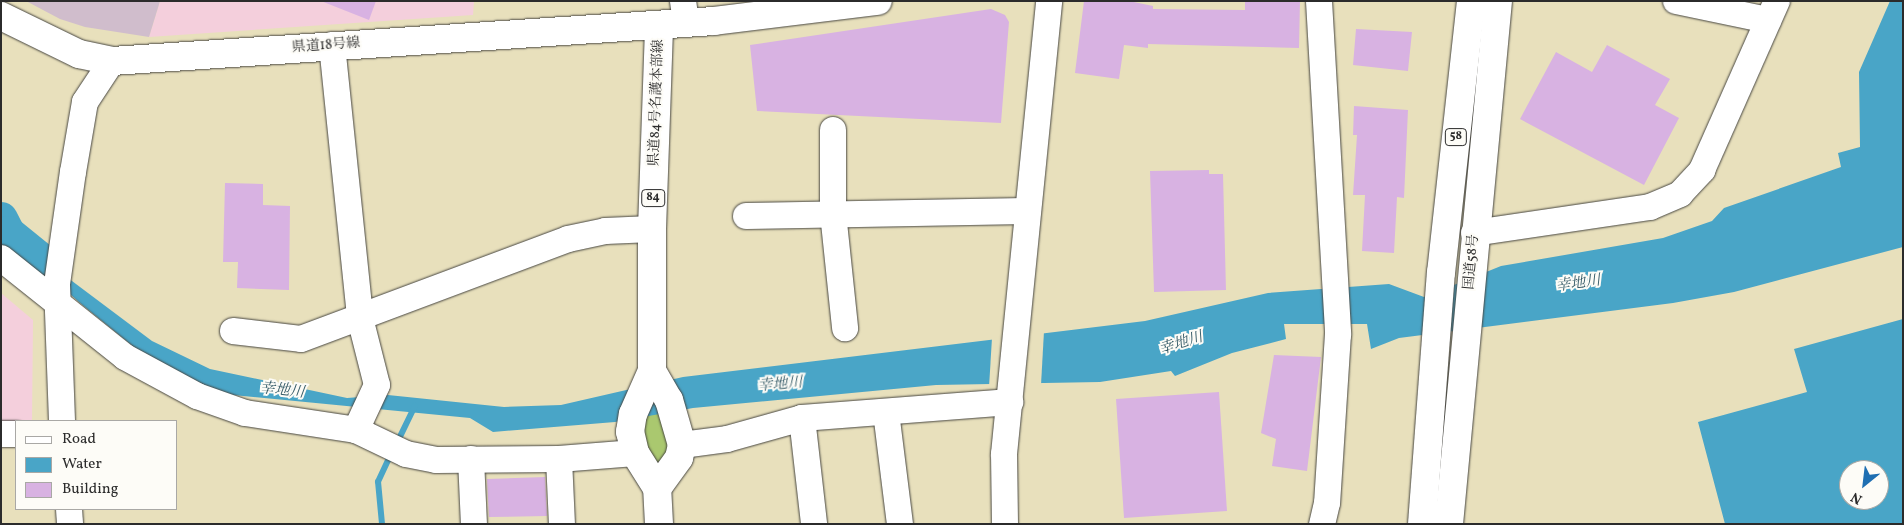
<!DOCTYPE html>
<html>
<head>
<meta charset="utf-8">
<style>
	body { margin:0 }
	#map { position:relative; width:1904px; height:525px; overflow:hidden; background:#e8e0bc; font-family:Vollkorn,"Noto Serif JP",serif }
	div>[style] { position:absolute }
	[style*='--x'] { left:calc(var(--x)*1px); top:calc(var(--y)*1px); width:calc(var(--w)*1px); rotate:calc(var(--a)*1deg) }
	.built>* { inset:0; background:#f4cfdc }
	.industrial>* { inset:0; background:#d0bdcc }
	.green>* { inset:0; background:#aac86f }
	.water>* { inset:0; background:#49a5c7 }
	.pier>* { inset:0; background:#e8e0bc }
	.stream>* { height:5.5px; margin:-2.75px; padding:0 2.75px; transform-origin:2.75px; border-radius:2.75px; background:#49a5c7 }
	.river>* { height:34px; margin:-17px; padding:0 17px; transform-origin:17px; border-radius:17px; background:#49a5c7 }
	.building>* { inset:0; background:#d8b2e2 }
	.roads { filter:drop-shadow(0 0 1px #474641) drop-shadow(0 0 1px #474641) }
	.minor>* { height:26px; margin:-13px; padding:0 13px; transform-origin:13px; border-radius:13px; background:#fff }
	.major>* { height:28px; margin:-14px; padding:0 14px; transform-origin:14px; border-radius:14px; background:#fff }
	.highway>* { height:28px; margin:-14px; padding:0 14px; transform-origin:14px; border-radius:14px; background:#fff }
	span { translate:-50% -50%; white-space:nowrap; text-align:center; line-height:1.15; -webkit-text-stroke:4px #fdfcf7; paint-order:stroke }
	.shield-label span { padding:1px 4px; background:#fdfcf7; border:1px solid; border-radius:4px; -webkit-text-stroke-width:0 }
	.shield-label { font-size:12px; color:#2b2b2b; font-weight:700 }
	.street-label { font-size:14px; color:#2b2b2b }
	.water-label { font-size:15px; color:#375c69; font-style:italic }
	.frame { position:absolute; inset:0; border:2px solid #2b2b2b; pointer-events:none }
	.legend { position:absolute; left:15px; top:420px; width:162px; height:90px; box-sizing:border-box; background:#fdfcf7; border:1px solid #a9a8a5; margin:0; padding:6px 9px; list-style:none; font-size:15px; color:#2b2b2b }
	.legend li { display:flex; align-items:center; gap:10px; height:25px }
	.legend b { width:25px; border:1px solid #a9a8a5 }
	.north { position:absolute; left:1839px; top:460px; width:50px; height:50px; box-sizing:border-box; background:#fdfcf7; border:1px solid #a9a8a5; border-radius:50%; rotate:209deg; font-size:14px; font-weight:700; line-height:20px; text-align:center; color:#2b2b2b }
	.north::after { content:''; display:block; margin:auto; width:18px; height:22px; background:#1f6fb2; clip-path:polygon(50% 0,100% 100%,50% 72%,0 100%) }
</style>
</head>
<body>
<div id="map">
	<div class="built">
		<div style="clip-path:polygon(160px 1px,474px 1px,473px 15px,149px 37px)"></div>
		<div style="clip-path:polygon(1px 293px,33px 320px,32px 421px,1px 425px)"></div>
	</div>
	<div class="industrial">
		<div style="clip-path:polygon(26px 1px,160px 1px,149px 37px,85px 27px,60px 19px)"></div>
	</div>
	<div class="green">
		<div style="clip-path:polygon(647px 403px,670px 417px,667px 465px,651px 465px,637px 425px)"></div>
	</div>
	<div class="water">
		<div style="clip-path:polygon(1890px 1px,1903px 1px,1903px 247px,1734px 292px,1673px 303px,1399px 338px,1371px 349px,1367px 324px,1284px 324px,1286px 339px,1232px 353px,1175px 376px,1171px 371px,1100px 382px,936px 385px,693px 408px,615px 422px,493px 432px,470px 418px,223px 394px,146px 357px,80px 303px,25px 254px,8px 233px,152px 341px,210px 369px,347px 398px,388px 395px,504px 407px,561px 405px,683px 377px,1145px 321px,1268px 293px,1389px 284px,1424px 297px,1501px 266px,1663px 238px,1712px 221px,1724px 208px,1841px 167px,1838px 153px,1860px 147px,1859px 72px)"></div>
		<div style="clip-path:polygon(evenodd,1903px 319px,1903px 524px,1725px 524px,1698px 422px,1807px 392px,1794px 349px,1903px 319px,1849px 470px,1879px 470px,1879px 500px,1849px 500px,1849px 470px)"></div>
	</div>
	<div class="pier">
		<div style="clip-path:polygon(1044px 331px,1041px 385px,989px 387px,992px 338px)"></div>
	</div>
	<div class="stream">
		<div style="--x:397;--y:443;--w:41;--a:-64.1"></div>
		<div style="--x:382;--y:524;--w:42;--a:-95.4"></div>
		<div style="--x:378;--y:482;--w:31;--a:-65"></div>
	</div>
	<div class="river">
		<div style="--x:1;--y:219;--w:16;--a:63"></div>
		<div style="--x:8;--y:233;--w:46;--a:38.9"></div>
	</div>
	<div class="building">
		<div style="clip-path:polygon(321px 1px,376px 1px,369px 20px)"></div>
		<div style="clip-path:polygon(1084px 1px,1129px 1px,1153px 6px,1153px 9px,1245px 10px,1245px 1px,1300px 1px,1299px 48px,1148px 44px,1148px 48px,1124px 45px,1119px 79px,1075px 73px)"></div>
		<div style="clip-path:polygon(991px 9px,1005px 15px,1009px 22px,1001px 123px,757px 111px,750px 45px)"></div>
		<div style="clip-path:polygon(1356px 29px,1412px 32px,1408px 71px,1353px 65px)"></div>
		<div style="clip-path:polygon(1607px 45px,1670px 79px,1655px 105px,1679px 118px,1644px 185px,1520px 119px,1556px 52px,1592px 72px)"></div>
		<div style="clip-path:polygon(1354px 106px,1408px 110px,1404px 198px,1397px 197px,1394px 253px,1362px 251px,1365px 195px,1353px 195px,1357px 135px,1353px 135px)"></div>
		<div style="clip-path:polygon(1209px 170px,1209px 174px,1223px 174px,1226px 290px,1154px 292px,1150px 171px)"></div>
		<div style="clip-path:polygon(225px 183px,263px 184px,263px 205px,290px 206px,289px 290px,237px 288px,238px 262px,223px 262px)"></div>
		<div style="clip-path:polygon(1274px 355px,1321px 357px,1307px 471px,1272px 466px,1276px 439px,1261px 433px)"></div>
		<div style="clip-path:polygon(1219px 392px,1227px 511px,1124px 518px,1116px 399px)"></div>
		<div style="clip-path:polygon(545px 477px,547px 516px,489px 517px,487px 479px)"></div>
	</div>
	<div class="roads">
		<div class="minor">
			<div style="--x:683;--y:1;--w:22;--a:82"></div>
			<div style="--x:1319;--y:1;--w:334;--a:86.7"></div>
			<div style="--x:1338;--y:334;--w:169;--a:93.7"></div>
			<div style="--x:1327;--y:503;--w:22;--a:103"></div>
			<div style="--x:1676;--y:1;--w:94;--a:11.7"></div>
			<div style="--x:332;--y:45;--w:274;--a:84.1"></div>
			<div style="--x:360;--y:318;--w:69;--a:75.8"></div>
			<div style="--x:377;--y:385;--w:50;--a:115"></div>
			<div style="--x:833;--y:130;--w:83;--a:90"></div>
			<div style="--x:833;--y:213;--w:116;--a:84"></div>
			<div style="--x:746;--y:216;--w:281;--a:-1"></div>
			<div style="--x:1474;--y:233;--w:178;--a:-8.4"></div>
			<div style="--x:1650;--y:207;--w:33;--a:-23"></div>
			<div style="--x:1680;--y:194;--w:33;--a:-47"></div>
			<div style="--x:1702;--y:170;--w:185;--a:-66.1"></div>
			<div style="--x:1;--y:258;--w:159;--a:38.6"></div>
			<div style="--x:125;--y:357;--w:82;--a:28.4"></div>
			<div style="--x:197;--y:396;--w:51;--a:19.5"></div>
			<div style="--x:245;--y:413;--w:112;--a:8.7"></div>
			<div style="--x:356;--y:430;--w:55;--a:25.6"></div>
			<div style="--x:406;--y:454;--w:31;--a:11"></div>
			<div style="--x:436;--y:460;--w:123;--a:-0.5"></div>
			<div style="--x:559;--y:459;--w:76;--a:-4.5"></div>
			<div style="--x:233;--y:331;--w:68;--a:6.7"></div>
			<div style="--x:301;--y:339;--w:285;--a:-20.5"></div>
			<div style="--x:568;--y:239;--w:38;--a:-12"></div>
			<div style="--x:605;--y:231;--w:47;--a:-2.4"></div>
			<div style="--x:886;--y:412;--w:113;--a:82.9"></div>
			<div style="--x:802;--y:418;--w:107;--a:83.5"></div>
			<div style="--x:62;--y:421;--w:137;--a:-92.1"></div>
			<div style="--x:57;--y:284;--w:113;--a:-81.9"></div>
			<div style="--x:73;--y:172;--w:71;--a:-80.3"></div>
			<div style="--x:85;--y:102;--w:49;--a:-56.6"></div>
			<div style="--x:1;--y:434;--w:15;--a:0"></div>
			<div style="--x:682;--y:445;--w:45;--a:-7.6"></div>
			<div style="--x:727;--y:439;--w:78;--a:-15.6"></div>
			<div style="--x:802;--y:418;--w:209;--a:-4.4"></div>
			<div style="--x:471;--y:459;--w:65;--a:87.4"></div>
			<div style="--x:559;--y:459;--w:65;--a:87.4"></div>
			<div style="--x:69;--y:509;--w:15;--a:86"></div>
			<div style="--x:1005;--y:524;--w:70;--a:-90.8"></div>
			<div style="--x:1004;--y:454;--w:455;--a:-84.3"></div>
		</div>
		<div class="major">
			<div style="--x:1;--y:16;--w:87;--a:26"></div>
			<div style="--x:79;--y:54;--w:34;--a:12"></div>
			<div style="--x:112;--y:61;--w:603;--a:-3.8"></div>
			<div style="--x:714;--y:21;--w:165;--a:-7"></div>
			<div style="--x:652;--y:371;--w:34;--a:60"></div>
			<div style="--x:669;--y:400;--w:47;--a:73.9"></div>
			<div style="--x:682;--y:445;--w:13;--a:103"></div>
			<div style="--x:679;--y:458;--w:37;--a:126"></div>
			<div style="--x:659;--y:524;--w:36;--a:-93"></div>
			<div style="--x:657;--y:488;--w:41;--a:-122.2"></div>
			<div style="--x:635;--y:453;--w:22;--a:-103"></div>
			<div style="--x:630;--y:432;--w:18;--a:-81"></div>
			<div style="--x:633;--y:414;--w:47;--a:-66.2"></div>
			<div style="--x:652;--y:371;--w:142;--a:-90"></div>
			<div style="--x:652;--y:229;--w:204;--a:-88"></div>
		</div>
		<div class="highway">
			<div style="--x:1422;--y:524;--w:252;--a:-85.7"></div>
			<div style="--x:1441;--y:273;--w:274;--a:-83.7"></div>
			<div style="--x:1449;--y:524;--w:525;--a:-84.65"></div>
		</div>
	</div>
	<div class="shield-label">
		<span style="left:1456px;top:137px">58</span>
		<span style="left:653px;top:198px">84</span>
	</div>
	<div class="street-label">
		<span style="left:326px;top:46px;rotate:-4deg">県道18号線</span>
		<span style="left:657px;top:103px;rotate:-88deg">県道84号名護本部線</span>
		<span style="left:1472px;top:262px;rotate:-85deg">国道58号</span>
	</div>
	<div class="water-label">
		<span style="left:1578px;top:284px;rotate:-8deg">幸地川</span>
		<span style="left:1181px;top:344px;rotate:-18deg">幸地川</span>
		<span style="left:780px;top:385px;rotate:-5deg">幸地川</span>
		<span style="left:282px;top:391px;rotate:6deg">幸地川</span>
	</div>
	<div class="frame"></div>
	<ul class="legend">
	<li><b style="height:6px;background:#fff"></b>Road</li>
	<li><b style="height:14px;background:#49a5c7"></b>Water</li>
	<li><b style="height:14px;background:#d8b2e2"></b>Building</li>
	</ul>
	<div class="north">N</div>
</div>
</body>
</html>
